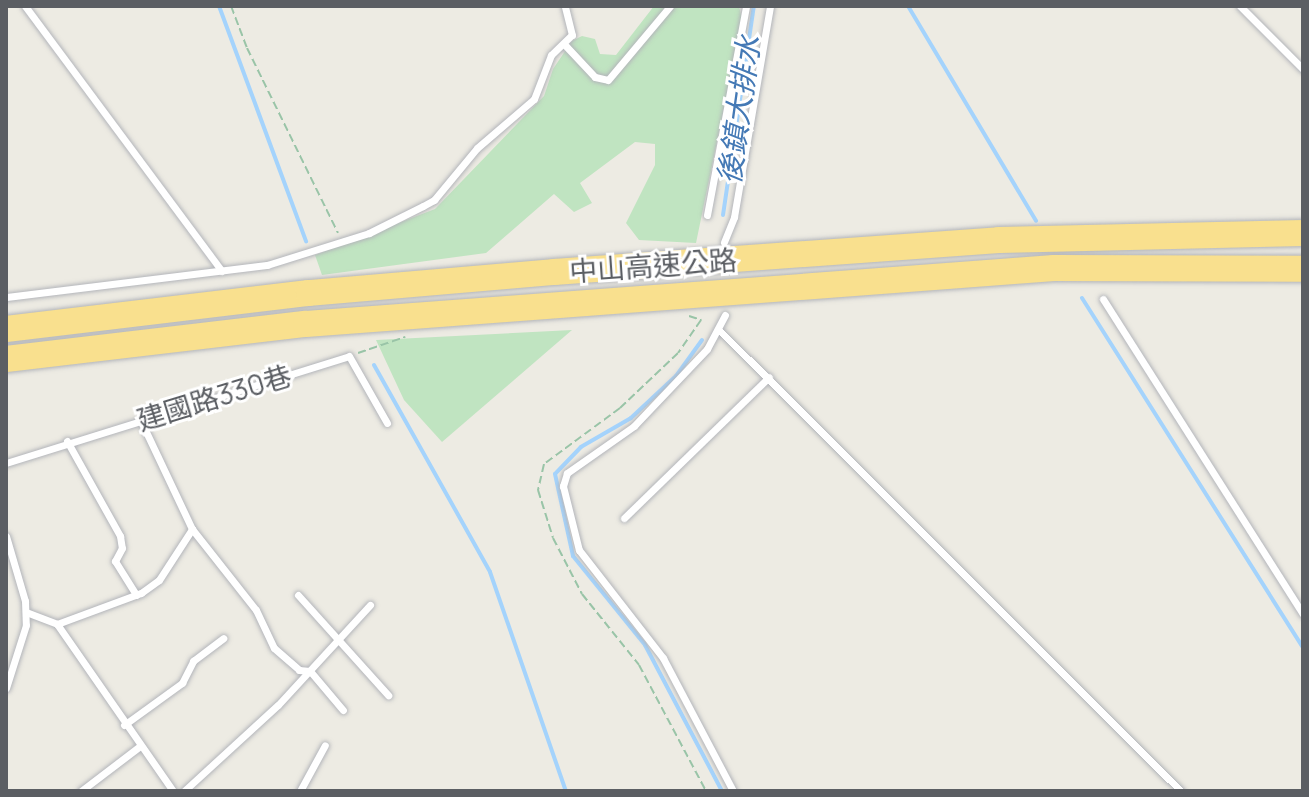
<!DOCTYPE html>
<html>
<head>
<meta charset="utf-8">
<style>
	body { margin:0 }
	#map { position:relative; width:1309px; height:797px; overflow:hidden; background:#edebe3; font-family:Manrope,"Noto Sans TC",sans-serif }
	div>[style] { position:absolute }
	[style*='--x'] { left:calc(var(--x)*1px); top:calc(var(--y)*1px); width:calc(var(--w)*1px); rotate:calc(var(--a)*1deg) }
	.green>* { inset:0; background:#c0e4c1 }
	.stream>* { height:4px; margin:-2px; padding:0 2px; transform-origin:2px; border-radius:2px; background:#a4d3fc }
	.path>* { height:2px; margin-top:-1px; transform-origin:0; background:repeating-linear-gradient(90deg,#99c4a7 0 8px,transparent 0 12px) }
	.roads { filter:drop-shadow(0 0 2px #b3b5ba) drop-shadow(0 0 2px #b3b5ba) }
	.service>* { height:7px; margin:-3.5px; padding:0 3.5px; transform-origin:3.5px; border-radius:3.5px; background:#fff }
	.motorway>* { height:26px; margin:-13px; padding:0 13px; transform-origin:13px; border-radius:13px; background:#f9e08e }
	span { translate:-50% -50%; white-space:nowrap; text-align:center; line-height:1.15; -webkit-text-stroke:6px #fff; paint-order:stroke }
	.street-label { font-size:28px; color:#5b5e63 }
	.water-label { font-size:30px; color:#4479b5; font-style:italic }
	.frame { position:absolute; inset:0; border:8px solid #5b5e63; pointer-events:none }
</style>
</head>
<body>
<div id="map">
	<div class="green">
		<div style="clip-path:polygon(654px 6px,739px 6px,742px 20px,696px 243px,639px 240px,626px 223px,655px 165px,655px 144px,635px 142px,580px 183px,592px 203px,574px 212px,554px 194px,486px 253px,322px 275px,315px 255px,435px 209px,544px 96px,553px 69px,572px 41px,582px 36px,595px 39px,600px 54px,616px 55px)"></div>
		<div style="clip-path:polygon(572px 330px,442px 442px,404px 400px,376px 340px)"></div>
	</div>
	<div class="stream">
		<div style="--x:219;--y:6;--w:251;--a:69.7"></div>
		<div style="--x:908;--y:6;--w:250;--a:59.2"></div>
		<div style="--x:723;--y:215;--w:211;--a:-81.6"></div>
		<div style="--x:1082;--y:298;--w:413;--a:57.7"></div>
		<div style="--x:702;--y:340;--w:44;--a:125.8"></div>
		<div style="--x:676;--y:376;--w:62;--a:137"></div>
		<div style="--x:631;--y:418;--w:58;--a:149.9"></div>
		<div style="--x:581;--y:447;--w:37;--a:134"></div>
		<div style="--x:555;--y:474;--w:84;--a:77.6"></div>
		<div style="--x:573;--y:556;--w:114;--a:51"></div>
		<div style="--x:645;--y:645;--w:165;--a:62.2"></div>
		<div style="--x:374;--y:365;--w:237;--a:60.7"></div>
		<div style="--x:490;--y:572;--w:232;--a:70.9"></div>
	</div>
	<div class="path">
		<div style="--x:231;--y:6;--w:45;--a:69.1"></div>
		<div style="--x:247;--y:48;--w:206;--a:63.8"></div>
		<div style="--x:689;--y:316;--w:13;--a:18"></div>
		<div style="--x:701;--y:320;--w:40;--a:124.9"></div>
		<div style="--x:678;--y:353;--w:80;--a:136.5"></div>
		<div style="--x:620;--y:408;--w:94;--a:143.6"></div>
		<div style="--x:544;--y:464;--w:27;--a:103"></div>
		<div style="--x:538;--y:490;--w:50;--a:72.6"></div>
		<div style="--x:553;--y:538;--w:63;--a:62.6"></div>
		<div style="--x:582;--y:594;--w:91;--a:51.2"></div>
		<div style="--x:639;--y:665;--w:143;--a:62"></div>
		<div style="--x:358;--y:353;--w:50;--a:-18.8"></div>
	</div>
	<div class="roads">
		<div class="service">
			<div style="--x:25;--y:6;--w:330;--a:53.4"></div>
			<div style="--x:1240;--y:6;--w:89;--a:45"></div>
			<div style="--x:564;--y:44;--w:45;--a:46.8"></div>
			<div style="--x:595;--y:77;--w:13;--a:13"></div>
			<div style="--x:608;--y:80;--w:97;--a:-50"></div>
			<div style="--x:707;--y:215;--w:213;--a:-79.4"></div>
			<div style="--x:724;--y:242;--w:27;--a:-68"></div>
			<div style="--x:734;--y:217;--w:214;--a:-80.3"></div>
			<div style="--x:6;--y:297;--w:263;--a:-7"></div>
			<div style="--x:267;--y:265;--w:107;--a:-17.4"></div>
			<div style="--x:369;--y:233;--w:60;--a:-26.6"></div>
			<div style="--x:423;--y:206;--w:13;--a:-29"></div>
			<div style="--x:434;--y:200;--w:67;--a:-50.4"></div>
			<div style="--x:477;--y:148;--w:75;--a:-40.7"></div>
			<div style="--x:534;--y:99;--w:47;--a:-68.9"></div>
			<div style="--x:551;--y:55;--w:29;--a:-44"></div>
			<div style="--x:572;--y:35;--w:30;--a:-104"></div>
			<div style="--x:1103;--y:299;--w:373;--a:57.6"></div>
			<div style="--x:725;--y:315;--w:38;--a:118"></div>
			<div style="--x:707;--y:349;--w:106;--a:133.5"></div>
			<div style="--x:634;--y:426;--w:82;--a:145"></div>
			<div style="--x:567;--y:473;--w:14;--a:107"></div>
			<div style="--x:563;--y:486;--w:66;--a:76"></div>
			<div style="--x:579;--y:550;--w:137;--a:52.1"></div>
			<div style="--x:663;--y:658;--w:150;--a:62.2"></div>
			<div style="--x:720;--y:331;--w:651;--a:44.94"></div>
			<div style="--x:140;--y:419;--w:122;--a:64.7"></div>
			<div style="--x:192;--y:529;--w:103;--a:51.7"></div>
			<div style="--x:256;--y:610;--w:42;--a:64.7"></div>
			<div style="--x:274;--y:648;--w:33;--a:41"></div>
			<div style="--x:299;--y:670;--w:11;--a:5"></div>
			<div style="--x:310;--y:671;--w:51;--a:49.8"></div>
			<div style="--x:67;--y:441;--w:109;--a:60.8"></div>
			<div style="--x:120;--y:536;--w:12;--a:81"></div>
			<div style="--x:122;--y:548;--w:15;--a:118"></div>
			<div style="--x:115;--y:561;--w:40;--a:58"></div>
			<div style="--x:6;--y:463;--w:359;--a:-17.3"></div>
			<div style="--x:349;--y:356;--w:77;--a:60.4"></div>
			<div style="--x:624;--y:518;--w:202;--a:-44.2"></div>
			<div style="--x:6;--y:536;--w:68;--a:73.7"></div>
			<div style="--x:25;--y:601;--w:24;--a:88"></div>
			<div style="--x:26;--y:625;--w:66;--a:107.6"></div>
			<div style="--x:298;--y:595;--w:135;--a:48"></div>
			<div style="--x:26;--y:612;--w:33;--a:21"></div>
			<div style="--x:57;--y:624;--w:203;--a:55.2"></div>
			<div style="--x:57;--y:624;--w:90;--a:-20.3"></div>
			<div style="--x:141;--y:593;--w:22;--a:-36"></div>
			<div style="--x:159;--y:580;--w:61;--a:-57.1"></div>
			<div style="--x:124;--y:725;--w:72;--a:-35.9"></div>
			<div style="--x:182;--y:683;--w:25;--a:-63"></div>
			<div style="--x:193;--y:661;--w:38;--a:-37"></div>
			<div style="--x:81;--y:791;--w:74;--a:-37.3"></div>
			<div style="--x:184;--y:791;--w:127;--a:-42.5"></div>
			<div style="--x:278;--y:705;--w:136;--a:-47.4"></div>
			<div style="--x:300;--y:791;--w:52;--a:-61.5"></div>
		</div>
		<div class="motorway">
			<div style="--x:6;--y:329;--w:305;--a:-6.8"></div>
			<div style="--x:309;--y:293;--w:246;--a:-4.9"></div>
			<div style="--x:554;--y:272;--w:446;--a:-4.1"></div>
			<div style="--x:999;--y:240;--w:304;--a:-1.3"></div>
			<div style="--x:6;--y:359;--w:302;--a:-6.7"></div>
			<div style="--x:306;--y:324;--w:750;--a:-4.28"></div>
			<div style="--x:1054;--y:268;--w:249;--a:0.2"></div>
		</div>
	</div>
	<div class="street-label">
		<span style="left:653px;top:265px;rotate:-4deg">中山高速公路</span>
		<span style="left:214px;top:397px;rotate:-17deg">建國路330巷</span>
	</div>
	<div class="water-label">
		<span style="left:739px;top:110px;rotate:-82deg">後鎮大排水</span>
	</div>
	<div class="frame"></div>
</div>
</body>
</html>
